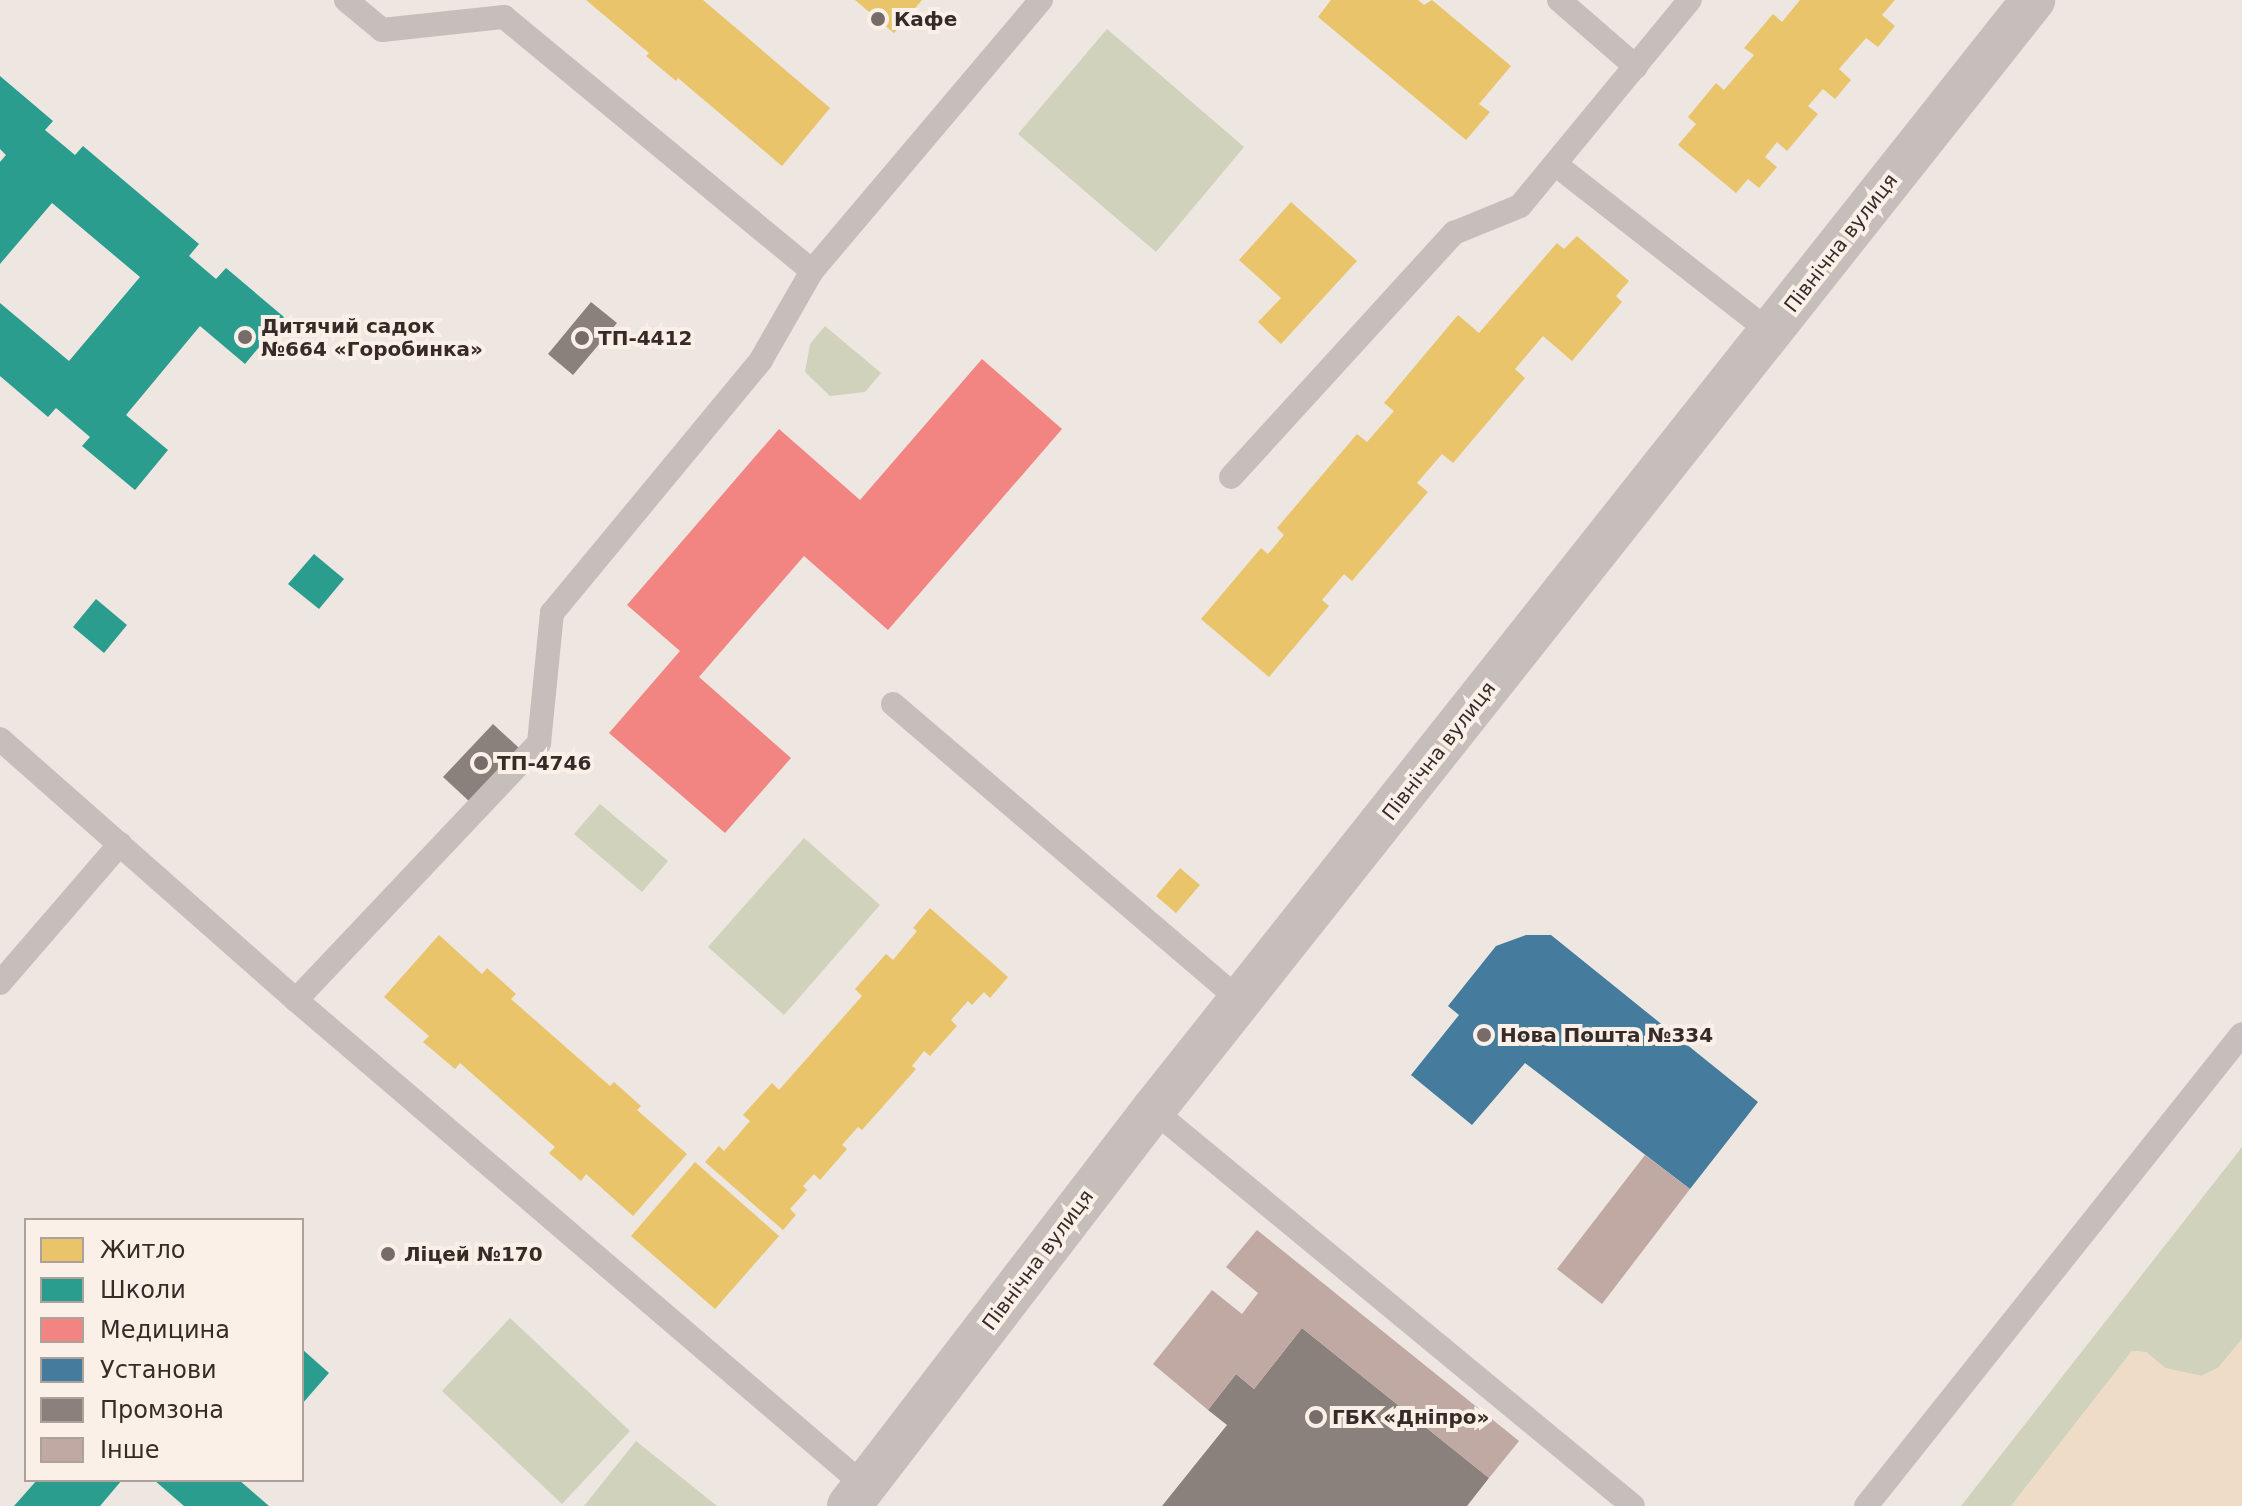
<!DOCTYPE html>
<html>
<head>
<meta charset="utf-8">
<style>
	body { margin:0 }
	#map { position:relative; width:2242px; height:1506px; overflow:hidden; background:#ede6e1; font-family:"DejaVu Sans",sans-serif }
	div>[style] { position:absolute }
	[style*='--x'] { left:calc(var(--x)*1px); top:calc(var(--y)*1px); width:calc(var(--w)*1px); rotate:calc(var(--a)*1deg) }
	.green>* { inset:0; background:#d0d2bb }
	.sand>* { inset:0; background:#eedcc7 }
	.homes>* { inset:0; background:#e9c46a }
	.schools>* { inset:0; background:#2a9d8f }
	.health>* { inset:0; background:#f28482 }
	.public>* { inset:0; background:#457b9d }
	.industry>* { inset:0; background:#8a817c }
	.building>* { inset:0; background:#c0a8a3 }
	.service>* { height:24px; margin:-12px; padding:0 12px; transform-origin:12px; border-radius:12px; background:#c6beba }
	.tertiary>* { height:44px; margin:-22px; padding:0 22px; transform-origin:22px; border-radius:22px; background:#c6beba }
	.dots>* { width:22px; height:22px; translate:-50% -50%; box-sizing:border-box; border:4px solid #faf0e8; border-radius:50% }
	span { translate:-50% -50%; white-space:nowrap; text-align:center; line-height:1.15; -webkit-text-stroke:8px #faf0e8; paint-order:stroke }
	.poi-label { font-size:20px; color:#372b28; font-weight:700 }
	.left { translate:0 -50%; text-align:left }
	.street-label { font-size:20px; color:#372b28 }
	.legend { position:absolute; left:24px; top:1218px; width:280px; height:264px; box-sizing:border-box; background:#faf0e8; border:2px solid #aca19b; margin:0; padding:10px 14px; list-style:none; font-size:24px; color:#372b28 }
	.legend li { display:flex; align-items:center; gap:16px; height:40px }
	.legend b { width:40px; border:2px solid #aca19b }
</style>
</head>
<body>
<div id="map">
	<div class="green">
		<div style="clip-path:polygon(1107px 29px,1244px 147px,1156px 252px,1018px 134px)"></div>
		<div style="clip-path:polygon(825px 326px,881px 373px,865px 392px,830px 396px,805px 372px,810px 344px)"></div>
		<div style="clip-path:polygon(600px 804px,668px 861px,642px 892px,574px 834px)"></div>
		<div style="clip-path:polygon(804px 838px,880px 905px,784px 1015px,708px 947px)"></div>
		<div style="clip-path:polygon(2242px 1147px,2242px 1339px,2218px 1368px,2201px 1376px,2165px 1368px,2146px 1352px,2132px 1351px,2011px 1506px,1961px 1506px)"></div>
		<div style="clip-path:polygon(510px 1318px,630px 1431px,562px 1504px,442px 1391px)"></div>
		<div style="clip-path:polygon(636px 1441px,717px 1506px,584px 1506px)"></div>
	</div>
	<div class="sand">
		<div style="clip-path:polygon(2242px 1339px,2242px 1506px,2011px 1506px,2132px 1351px,2145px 1352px,2166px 1368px,2201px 1376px,2218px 1368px)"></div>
	</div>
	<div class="homes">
		<div style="clip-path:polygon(586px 0,703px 0,830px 108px,782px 166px,678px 78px,676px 81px,646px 56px,649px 53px)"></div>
		<div style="clip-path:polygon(855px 0,922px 0,894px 33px)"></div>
		<div style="clip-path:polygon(1331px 0,1418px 0,1424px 5px,1432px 0,1511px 66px,1479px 104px,1490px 112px,1466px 140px,1318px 17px)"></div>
		<div style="clip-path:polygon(1800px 0,1895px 0,1882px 15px,1895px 26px,1878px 47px,1866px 38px,1839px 69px,1851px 80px,1835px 99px,1823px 89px,1808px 106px,1818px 114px,1787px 151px,1777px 142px,1765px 157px,1777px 167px,1759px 188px,1748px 179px,1736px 193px,1678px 145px,1696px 124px,1688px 117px,1716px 83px,1724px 90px,1754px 55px,1744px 48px,1773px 14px,1782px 22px)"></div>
		<div style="clip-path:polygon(1291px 202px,1357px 261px,1281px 344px,1258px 322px,1281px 298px,1239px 260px)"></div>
		<div style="clip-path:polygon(1577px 236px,1629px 281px,1616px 296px,1622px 302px,1572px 361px,1543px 336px,1515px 369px,1525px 378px,1453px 463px,1442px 454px,1417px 483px,1428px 492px,1352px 581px,1344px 574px,1322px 600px,1329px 606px,1269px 677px,1201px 619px,1261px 548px,1268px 554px,1284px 535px,1277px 528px,1357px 434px,1367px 442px,1394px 411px,1384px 403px,1458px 315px,1479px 333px,1557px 243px,1564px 249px)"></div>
		<div style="clip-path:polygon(1180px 868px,1200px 885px,1176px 913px,1156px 896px)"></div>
		<div style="clip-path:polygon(930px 908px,1008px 977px,990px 998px,984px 992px,972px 1005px,968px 1001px,951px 1020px,957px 1026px,930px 1056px,924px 1051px,912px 1066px,916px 1069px,862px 1130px,858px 1127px,842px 1145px,847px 1149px,820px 1180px,814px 1174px,803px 1186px,807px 1190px,790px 1209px,796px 1215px,783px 1230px,705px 1162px,719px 1146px,724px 1151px,750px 1121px,743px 1115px,772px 1083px,779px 1090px,862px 996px,855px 989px,886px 954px,893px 960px,917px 931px,913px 928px)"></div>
		<div style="clip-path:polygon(439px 935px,482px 974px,487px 968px,516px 994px,511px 999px,610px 1086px,614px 1082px,641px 1106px,637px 1110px,687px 1154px,633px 1216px,586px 1174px,581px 1181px,549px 1153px,555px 1147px,460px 1063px,455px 1069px,423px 1042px,429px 1036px,384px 997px)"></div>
		<div style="clip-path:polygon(695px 1162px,779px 1236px,715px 1309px,631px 1236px)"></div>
	</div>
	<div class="schools">
		<div style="clip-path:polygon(0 76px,53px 121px,45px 130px,75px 155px,83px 146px,199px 244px,189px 256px,216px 279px,226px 268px,284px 317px,245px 364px,200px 326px,126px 415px,168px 450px,135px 490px,82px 446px,90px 437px,56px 408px,48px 417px,0 376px,0 303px,69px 361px,140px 277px,52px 203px,0 264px,0 162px,6px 155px,0 149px)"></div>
		<div style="clip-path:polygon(314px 554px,344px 579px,319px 609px,288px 584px)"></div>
		<div style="clip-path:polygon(96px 599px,127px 625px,104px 653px,73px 627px)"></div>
		<div style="clip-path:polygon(302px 1349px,329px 1373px,302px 1404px)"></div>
		<div style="clip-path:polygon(37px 1480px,122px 1480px,100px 1506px,14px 1506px)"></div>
		<div style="clip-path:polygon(154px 1480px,239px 1480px,269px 1506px,184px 1506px)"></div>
	</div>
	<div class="health">
		<div style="clip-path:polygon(982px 359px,1062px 429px,888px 630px,804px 556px,699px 677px,791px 758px,725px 833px,609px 733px,680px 651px,627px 605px,779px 429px,860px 500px)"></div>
	</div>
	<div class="public">
		<div style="clip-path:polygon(1526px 935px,1551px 935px,1758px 1102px,1690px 1189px,1525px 1063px,1472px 1125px,1411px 1075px,1459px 1015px,1448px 1006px,1496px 946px)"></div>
	</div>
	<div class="industry">
		<div style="clip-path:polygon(591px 302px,617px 323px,573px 375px,548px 354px)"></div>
		<div style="clip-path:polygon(493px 724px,519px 748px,470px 802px,443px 777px)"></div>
		<div style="clip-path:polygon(1302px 1328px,1489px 1478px,1467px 1506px,1162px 1506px,1227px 1425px,1208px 1410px,1236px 1374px,1254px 1389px)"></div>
	</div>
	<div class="building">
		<div style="clip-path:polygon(1645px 1155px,1690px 1189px,1602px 1304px,1557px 1269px)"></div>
		<div style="clip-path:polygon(1257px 1230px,1519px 1441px,1489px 1478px,1302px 1328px,1254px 1389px,1236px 1374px,1208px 1410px,1153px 1364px,1212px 1290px,1242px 1314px,1258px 1293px,1226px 1267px)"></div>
	</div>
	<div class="service">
		<div style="--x:346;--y:0;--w:47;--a:39.8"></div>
		<div style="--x:382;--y:30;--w:123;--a:-6.1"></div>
		<div style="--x:504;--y:17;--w:399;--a:39.5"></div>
		<div style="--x:1559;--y:0;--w:102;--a:41"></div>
		<div style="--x:1555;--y:164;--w:273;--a:38"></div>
		<div style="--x:1231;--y:477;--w:331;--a:-47.6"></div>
		<div style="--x:1454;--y:233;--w:71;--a:-22.2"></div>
		<div style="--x:1520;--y:206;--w:267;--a:-50.5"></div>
		<div style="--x:893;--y:704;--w:459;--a:40.5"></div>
		<div style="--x:0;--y:739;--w:395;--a:41.4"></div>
		<div style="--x:296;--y:1000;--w:748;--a:40.5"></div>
		<div style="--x:0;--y:983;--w:184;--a:-49.2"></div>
		<div style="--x:296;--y:1000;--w:354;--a:-46.6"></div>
		<div style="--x:539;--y:743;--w:131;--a:-84.3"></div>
		<div style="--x:552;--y:613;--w:328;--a:-50.4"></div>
		<div style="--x:761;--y:360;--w:103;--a:-60.2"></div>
		<div style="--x:812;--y:271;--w:355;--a:-49.8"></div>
		<div style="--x:1153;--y:1110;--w:622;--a:39.52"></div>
		<div style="--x:1866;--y:1506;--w:603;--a:-51.46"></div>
	</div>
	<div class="tertiary">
		<div style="--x:849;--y:1506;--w:499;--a:-52.5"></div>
		<div style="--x:1153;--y:1110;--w:1417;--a:-51.59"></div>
	</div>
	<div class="dots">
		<div style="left:878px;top:19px;background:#776c69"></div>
		<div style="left:245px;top:337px;background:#776c69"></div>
		<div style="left:582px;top:338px;background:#776c69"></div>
		<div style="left:481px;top:763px;background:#776c69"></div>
		<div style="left:1484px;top:1035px;background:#776c69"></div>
		<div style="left:388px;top:1254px;background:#776c69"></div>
		<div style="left:1316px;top:1417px;background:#776c69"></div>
	</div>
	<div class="poi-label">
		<span class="left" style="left:894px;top:19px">Кафе</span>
		<span class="left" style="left:261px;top:338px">Дитячий садок<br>№664 «Горобинка»</span>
		<span class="left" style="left:598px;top:338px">ТП-4412</span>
		<span class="left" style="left:497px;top:763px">ТП-4746</span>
		<span class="left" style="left:1500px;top:1035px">Нова Пошта №334</span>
		<span class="left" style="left:404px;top:1254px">Ліцей №170</span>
		<span class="left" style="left:1332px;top:1417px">ГБК «Дніпро»</span>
	</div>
	<div class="street-label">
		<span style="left:1841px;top:243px;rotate:-52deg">Північна вулиця</span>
		<span style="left:1439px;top:751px;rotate:-52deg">Північна вулиця</span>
		<span style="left:1038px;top:1260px;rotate:-53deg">Північна вулиця</span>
	</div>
	<ul class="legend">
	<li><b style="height:22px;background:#e9c46a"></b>Житло</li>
	<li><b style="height:22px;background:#2a9d8f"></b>Школи</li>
	<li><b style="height:22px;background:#f28482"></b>Медицина</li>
	<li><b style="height:22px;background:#457b9d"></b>Установи</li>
	<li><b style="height:22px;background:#8a817c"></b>Промзона</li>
	<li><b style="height:22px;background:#c0a8a3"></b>Інше</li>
	</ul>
</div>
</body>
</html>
